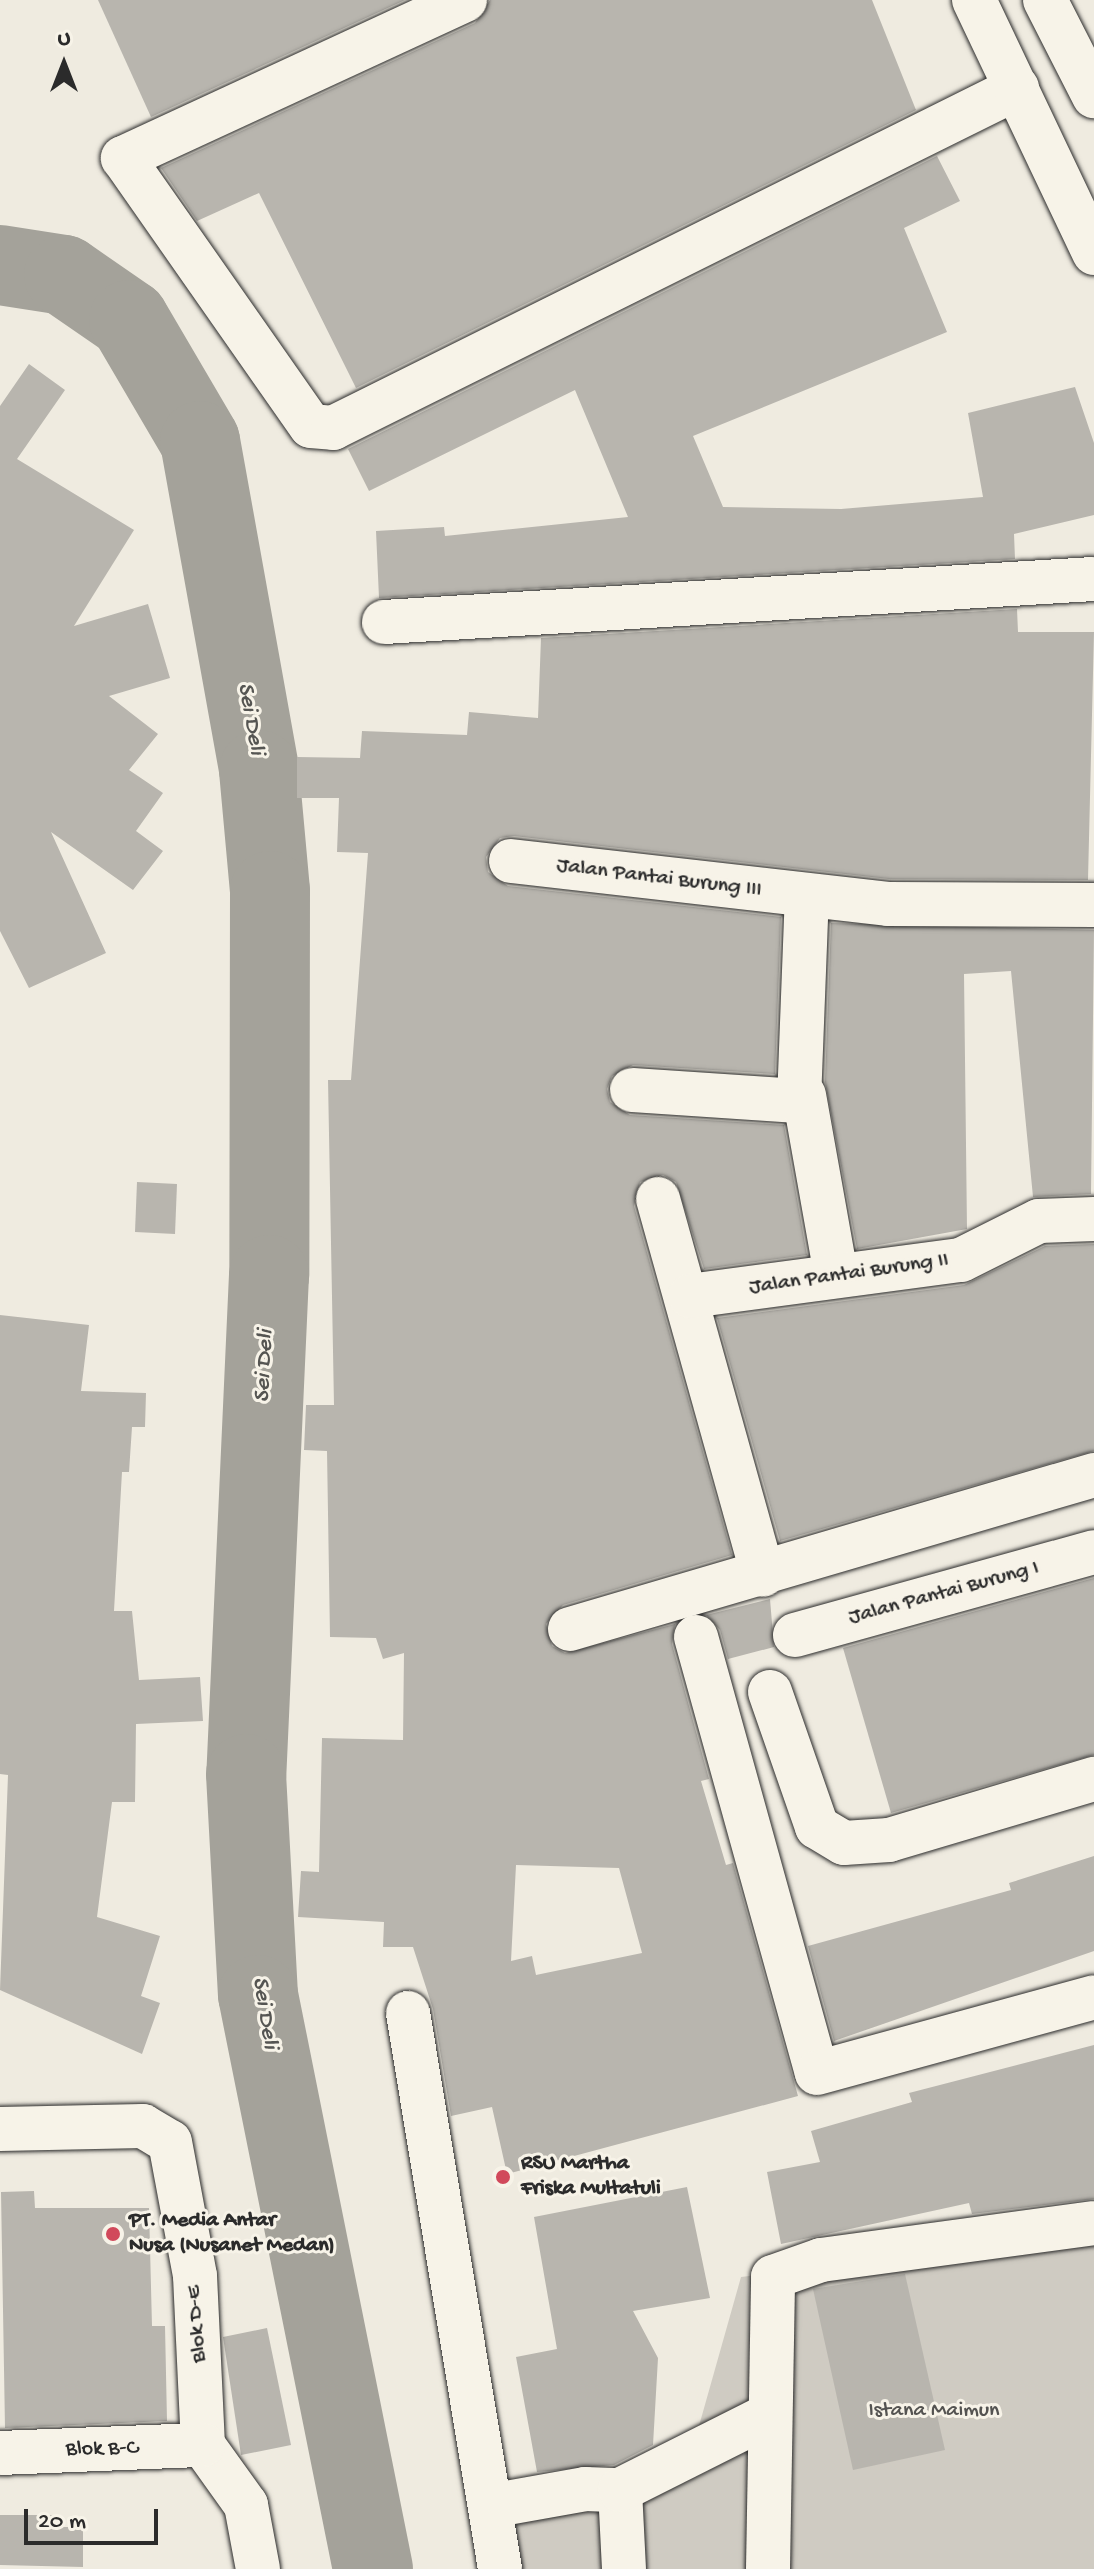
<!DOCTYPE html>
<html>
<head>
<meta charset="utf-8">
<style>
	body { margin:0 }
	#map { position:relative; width:1094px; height:2569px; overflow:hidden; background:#efebe0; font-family:"Gochi Hand",sans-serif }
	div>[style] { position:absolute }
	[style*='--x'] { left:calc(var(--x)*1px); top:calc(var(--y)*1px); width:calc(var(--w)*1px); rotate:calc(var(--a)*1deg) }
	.green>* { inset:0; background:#cfcbc2 }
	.river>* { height:80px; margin:-40px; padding:0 40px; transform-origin:40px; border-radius:40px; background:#a4a29a }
	.building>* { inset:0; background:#b8b5ae }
	.roads { filter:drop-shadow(0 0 2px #2b2b2b) drop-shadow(0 0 2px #2b2b2b) }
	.minor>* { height:44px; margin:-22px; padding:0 22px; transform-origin:22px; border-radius:22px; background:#f7f3e8 }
	.major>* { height:44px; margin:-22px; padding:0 22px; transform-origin:22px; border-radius:22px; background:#f7f3e8 }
	.dots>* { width:22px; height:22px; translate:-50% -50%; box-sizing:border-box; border:4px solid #f7f3e8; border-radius:50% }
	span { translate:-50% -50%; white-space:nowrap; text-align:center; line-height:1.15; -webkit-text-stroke:6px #f7f3e8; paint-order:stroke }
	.street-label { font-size:22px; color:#2b2b2b }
	.poi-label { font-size:22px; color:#2b2b2b; font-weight:700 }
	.left { translate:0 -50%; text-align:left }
	.park-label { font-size:22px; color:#545351 }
	.water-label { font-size:24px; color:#555552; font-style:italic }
	.north { position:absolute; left:24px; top:24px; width:80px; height:80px; -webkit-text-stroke:6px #f7f3e8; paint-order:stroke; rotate:0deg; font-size:22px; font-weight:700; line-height:32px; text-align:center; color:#2b2b2b }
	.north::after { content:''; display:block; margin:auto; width:28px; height:36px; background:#2b2b2b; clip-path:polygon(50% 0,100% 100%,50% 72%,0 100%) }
	.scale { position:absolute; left:24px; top:2509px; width:134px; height:36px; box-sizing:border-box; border:4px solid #2b2b2b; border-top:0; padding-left:10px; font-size:24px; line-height:28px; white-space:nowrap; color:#2b2b2b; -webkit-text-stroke:6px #f7f3e8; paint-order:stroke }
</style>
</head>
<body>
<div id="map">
	<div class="green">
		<div style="clip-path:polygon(1094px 2235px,1094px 2569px,514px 2569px,506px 2508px,686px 2472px,741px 2277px)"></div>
	</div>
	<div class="river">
		<div style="--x:0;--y:265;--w:65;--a:8.9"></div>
		<div style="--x:64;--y:275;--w:79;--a:34.7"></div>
		<div style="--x:129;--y:320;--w:140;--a:59.6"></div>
		<div style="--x:200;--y:441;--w:334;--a:79.8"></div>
		<div style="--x:259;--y:770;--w:121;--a:84.8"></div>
		<div style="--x:270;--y:891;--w:384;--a:90.1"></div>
		<div style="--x:269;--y:1275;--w:500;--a:92.6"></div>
		<div style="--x:246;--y:1774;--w:221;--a:86.9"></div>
		<div style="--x:258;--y:1995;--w:585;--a:78.67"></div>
	</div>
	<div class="building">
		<div style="clip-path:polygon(98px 0,405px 0,151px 117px)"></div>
		<div style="clip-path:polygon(490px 0,872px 0,916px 110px,356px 388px,259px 193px,197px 221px,161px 168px,475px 23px)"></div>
		<div style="clip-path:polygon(937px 156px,960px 201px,904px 228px,947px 332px,693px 436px,723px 507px,841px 509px,983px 497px,968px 413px,1075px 387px,1094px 443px,1094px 515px,1014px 534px,1015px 559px,379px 598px,376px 531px,444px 527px,445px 536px,628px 517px,575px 390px,369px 491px,348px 449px)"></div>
		<div style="clip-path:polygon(29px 364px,65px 390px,17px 459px,134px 530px,74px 626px,148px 604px,170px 678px,109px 696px,158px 734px,129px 770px,163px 793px,136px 831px,163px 851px,133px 890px,51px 832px,106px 953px,29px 988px,0 931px,0 406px)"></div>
		<div style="clip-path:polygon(evenodd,1017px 609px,1018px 632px,1094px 632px,1088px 880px,889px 879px,514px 836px,500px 838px,486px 857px,488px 872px,508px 886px,781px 917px,775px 1074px,633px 1065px,612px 1076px,607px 1089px,610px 1102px,630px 1115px,784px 1125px,807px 1255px,704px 1269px,676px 1182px,663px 1175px,640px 1182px,634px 1206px,732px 1555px,563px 1605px,546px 1624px,552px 1646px,565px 1653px,675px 1624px,672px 1644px,709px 1779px,701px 1781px,726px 1865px,733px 1863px,798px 2096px,507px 2174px,492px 2107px,451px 2116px,433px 2009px,413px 1947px,383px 1947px,384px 1922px,298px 1917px,301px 1871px,319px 1872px,322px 1738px,403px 1740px,404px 1653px,383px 1659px,376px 1638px,330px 1637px,327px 1451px,304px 1450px,306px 1405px,334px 1405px,328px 1080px,351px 1080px,368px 853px,337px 852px,339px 798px,297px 798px,297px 757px,360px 758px,362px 731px,467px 735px,469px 712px,538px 718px,541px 638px,1017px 609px,516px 1865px,619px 1868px,642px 1953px,536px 1975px,532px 1956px,511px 1961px,516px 1865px)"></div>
		<div style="clip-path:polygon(831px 923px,1094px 930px,1091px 1194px,1033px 1197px,1011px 971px,964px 974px,967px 1229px,857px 1249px,825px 1082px)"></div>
		<div style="clip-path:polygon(137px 1182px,177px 1184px,175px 1234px,135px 1232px)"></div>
		<div style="clip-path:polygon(1094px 1244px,1094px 1451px,780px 1541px,717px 1318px,964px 1285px,1045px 1246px)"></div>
		<div style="clip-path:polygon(0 1315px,89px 1325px,81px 1391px,146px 1393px,145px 1427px,132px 1427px,129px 1472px,122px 1472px,114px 1611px,132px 1611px,139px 1680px,200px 1677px,203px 1721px,136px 1724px,135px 1802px,112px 1802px,97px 1917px,160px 1936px,141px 1996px,160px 2003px,142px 2054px,0 1990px,8px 1775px,0 1774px)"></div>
		<div style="clip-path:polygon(1094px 1578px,1094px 1755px,891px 1813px,843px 1648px)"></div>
		<div style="clip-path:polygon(770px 1599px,774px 1647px,728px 1659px,720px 1630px,706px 1615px)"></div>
		<div style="clip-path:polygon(1094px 1856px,1094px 1951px,834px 2041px,808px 1946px,1011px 1890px,1009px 1883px)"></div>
		<div style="clip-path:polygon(1094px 2045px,1094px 2199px,972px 2214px,969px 2203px,781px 2244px,767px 2172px,820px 2162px,811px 2131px,912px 2102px,909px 2093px)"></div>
		<div style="clip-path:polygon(687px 2187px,710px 2298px,633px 2311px,658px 2358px,653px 2445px,614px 2465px,537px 2472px,516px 2357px,557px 2349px,534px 2217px)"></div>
		<div style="clip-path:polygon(34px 2191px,35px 2208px,149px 2208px,152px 2326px,165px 2326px,167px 2421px,5px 2428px,1px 2192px)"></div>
		<div style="clip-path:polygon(905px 2274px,945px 2450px,853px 2470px,813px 2289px)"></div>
		<div style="clip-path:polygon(267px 2328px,291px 2445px,241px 2455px,223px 2337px)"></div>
		<div style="clip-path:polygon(0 2515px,58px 2515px,58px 2527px,83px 2527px,83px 2567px,0 2565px)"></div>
	</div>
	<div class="roads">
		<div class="minor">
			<div style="--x:465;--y:0;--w:377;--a:155.2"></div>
			<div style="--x:123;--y:158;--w:327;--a:55"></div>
			<div style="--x:311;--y:426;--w:22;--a:5"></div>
			<div style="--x:333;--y:428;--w:764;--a:-26.43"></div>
			<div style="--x:384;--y:622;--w:711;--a:-3.47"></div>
			<div style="--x:511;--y:861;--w:379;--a:6.5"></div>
			<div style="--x:888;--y:904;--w:206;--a:0.3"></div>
			<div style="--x:632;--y:1090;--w:167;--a:3.8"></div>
			<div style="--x:799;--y:1101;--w:204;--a:-87.8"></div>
			<div style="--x:804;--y:1095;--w:183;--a:79.9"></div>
			<div style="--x:658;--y:1199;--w:390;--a:74.4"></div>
			<div style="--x:690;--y:1296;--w:273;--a:-7.6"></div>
			<div style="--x:961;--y:1260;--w:87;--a:-26.6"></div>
			<div style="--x:1039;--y:1221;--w:55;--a:-2.1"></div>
			<div style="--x:570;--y:1629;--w:546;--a:-16.38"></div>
			<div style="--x:795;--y:1635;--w:310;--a:-15.5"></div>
			<div style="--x:696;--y:1637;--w:452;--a:74.5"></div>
			<div style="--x:817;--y:2073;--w:287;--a:-15.3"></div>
			<div style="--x:770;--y:1692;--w:143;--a:70.8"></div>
			<div style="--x:817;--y:1827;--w:31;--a:31"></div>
			<div style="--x:844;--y:1843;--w:45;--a:-3.8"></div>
			<div style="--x:889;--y:1840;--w:214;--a:-16.6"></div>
			<div style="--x:408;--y:2013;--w:564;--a:80.6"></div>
			<div style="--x:0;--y:2129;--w:143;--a:-1.2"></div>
			<div style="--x:143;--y:2126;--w:31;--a:31"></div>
			<div style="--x:170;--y:2142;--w:136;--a:79.4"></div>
			<div style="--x:195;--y:2276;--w:169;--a:87.3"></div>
			<div style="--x:203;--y:2445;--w:74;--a:54.4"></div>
			<div style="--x:246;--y:2505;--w:65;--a:79.4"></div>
			<div style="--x:0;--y:2453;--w:203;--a:-2.3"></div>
			<div style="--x:490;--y:2506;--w:97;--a:-10.1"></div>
			<div style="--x:585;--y:2489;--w:35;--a:2"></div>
			<div style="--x:624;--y:2569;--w:79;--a:-92.9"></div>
			<div style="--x:620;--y:2490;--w:162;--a:-26.7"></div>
			<div style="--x:768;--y:2569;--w:292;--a:-89"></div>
			<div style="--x:773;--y:2277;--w:51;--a:-19.5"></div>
			<div style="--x:821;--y:2260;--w:275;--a:-7.7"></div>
		</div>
		<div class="major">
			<div style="--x:974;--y:0;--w:280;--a:64.6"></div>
			<div style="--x:1045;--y:0;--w:108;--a:63"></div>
		</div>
	</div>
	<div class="dots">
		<div style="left:503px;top:2177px;background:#d1495b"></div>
		<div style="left:113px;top:2234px;background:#d1495b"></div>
	</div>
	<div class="street-label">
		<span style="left:659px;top:879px;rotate:7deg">Jalan Pantai Burung III</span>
		<span style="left:849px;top:1275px;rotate:-8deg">Jalan Pantai Burung II</span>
		<span style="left:944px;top:1594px;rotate:-15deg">Jalan Pantai Burung I</span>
		<span style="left:198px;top:2324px;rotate:-94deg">Blok D-E</span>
		<span style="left:102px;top:2450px;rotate:-1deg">Blok B-C</span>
	</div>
	<div class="poi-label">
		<span class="left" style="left:521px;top:2177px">RSU Martha<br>Friska Multatuli</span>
		<span class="left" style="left:129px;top:2234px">PT. Media Antar<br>Nusa (Nusanet Medan)</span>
	</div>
	<div class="park-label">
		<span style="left:934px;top:2412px">Istana Maimun</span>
	</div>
	<div class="water-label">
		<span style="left:250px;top:719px;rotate:80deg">Sei Deli</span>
		<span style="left:265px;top:1366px;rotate:-87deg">Sei Deli</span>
		<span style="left:264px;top:2013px;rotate:81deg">Sei Deli</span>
	</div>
	<div class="north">U</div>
	<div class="scale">20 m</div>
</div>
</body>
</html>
